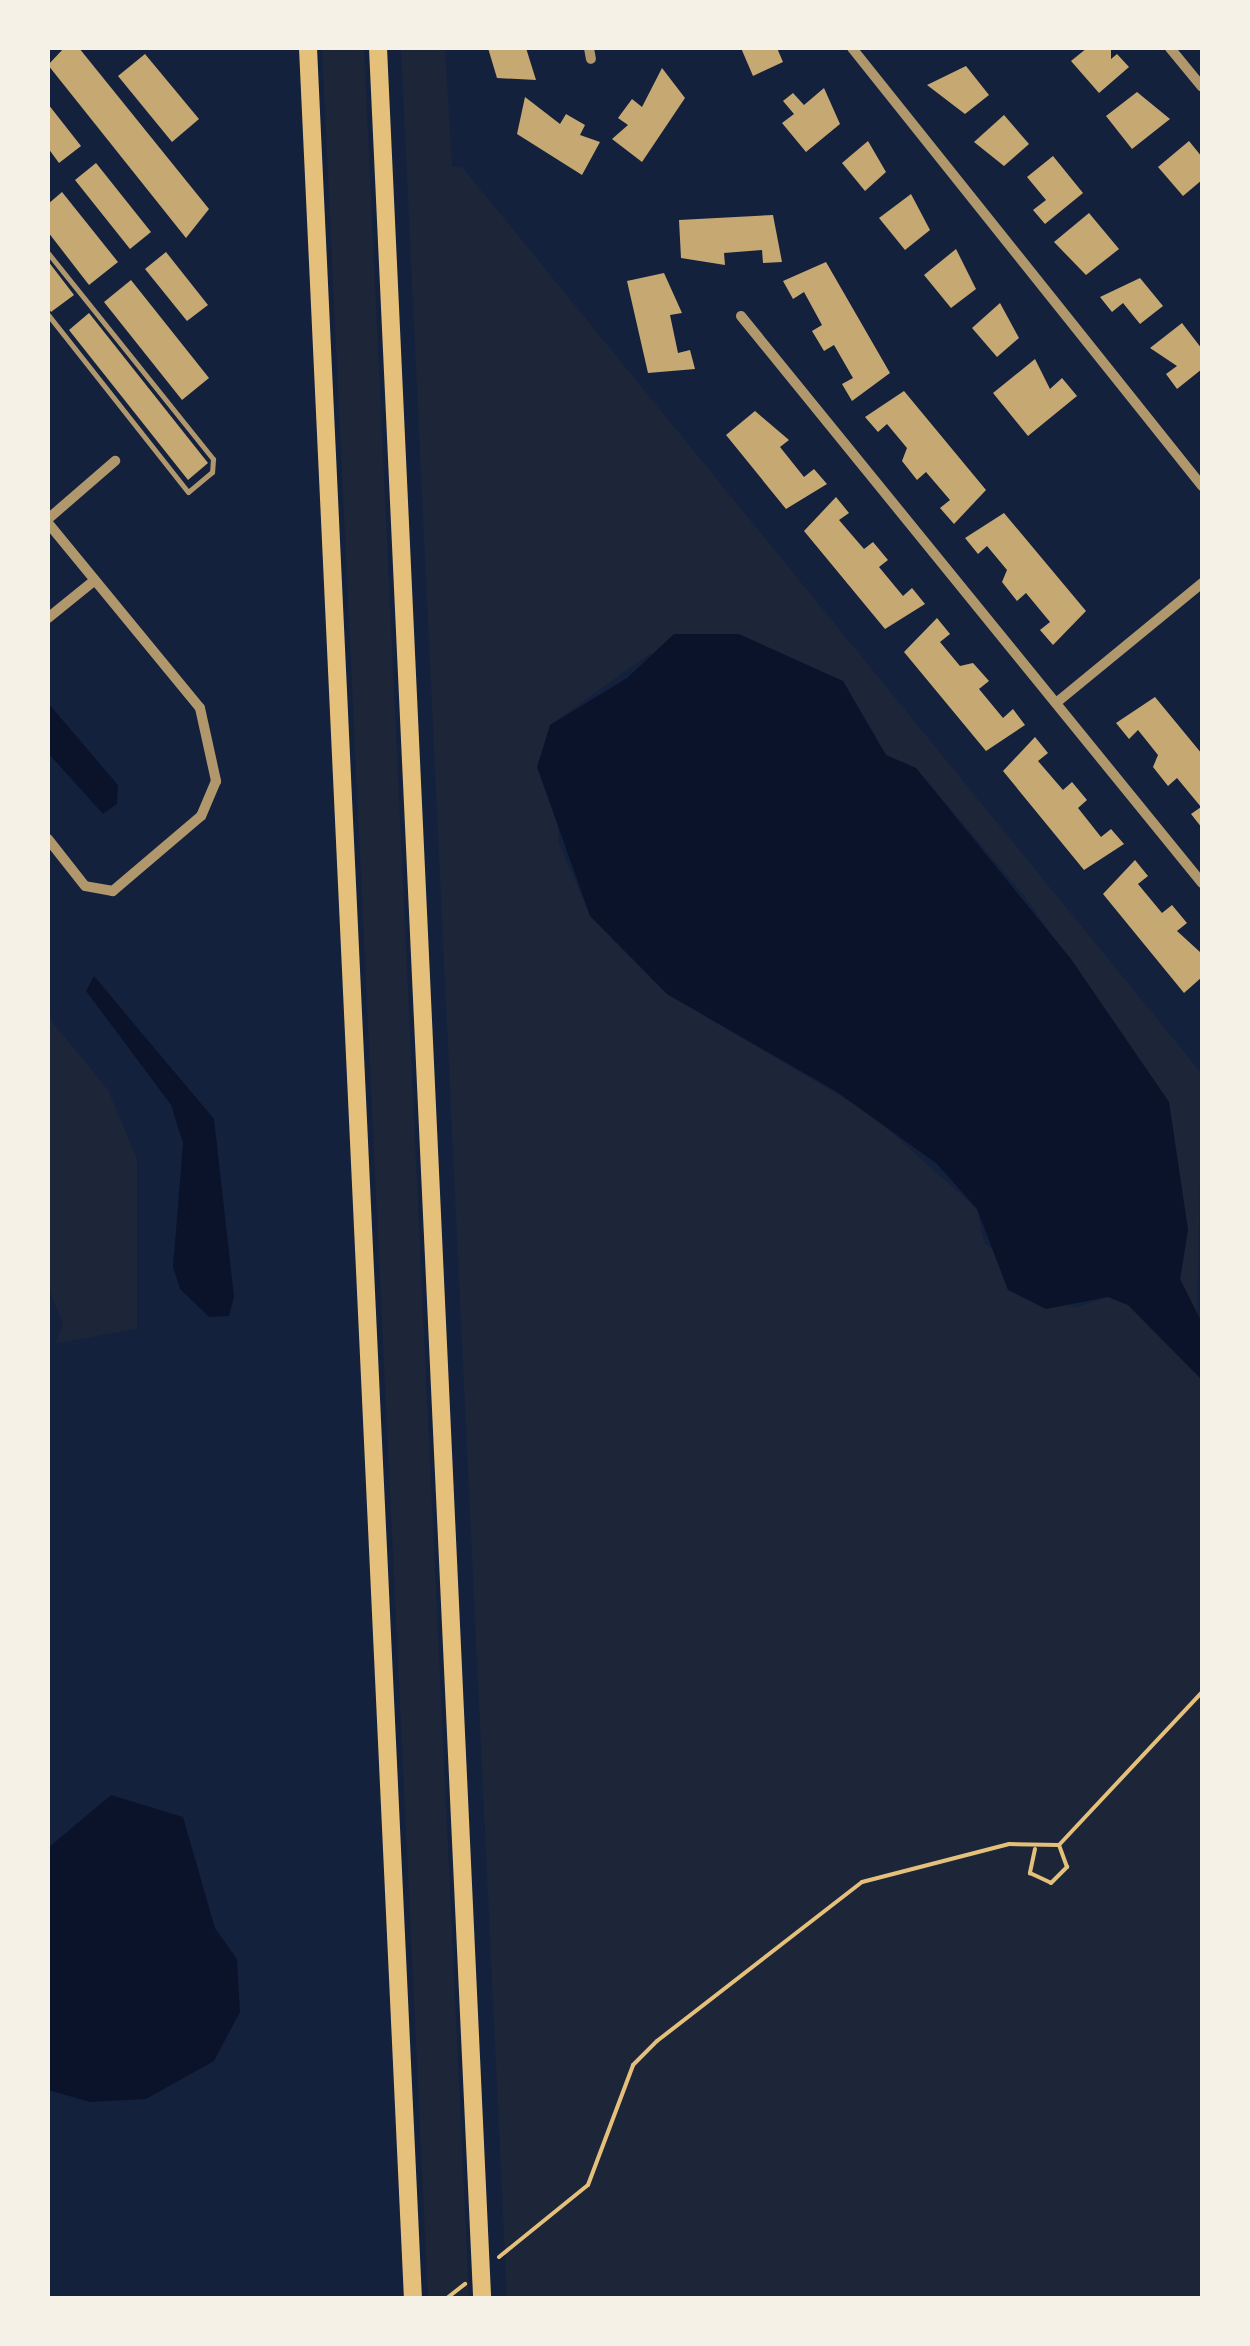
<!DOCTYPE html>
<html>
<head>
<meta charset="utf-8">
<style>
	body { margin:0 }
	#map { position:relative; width:1250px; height:2346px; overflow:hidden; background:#14213d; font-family:"Archivo Narrow",sans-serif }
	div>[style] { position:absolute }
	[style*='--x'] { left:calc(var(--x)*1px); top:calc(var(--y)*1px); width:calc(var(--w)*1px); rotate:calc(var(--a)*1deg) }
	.green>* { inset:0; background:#1d2539 }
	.water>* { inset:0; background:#0b132b }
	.building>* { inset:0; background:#c6a872 }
	.path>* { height:4px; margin:-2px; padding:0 2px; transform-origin:2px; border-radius:2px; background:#e5c07b }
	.service>* { height:5px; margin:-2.5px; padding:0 2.5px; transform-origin:2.5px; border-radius:2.5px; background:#b1986c }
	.minor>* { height:10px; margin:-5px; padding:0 5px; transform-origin:5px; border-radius:5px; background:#b1986c }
	.motorway>* { height:18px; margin:-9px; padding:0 9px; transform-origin:9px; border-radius:9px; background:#e5c07b }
	span { translate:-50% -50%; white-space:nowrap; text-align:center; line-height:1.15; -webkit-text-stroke:9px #f6f1e7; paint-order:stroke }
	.frame { position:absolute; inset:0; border:50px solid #f6f1e7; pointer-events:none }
</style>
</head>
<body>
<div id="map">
	<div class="green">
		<div style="clip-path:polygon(322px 48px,364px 48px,469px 2298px,428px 2298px)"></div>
		<div style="clip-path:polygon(401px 48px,445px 48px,452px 167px,462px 167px,1202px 1074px,1197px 1325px,1180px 1279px,1188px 1230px,1169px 1102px,1026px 898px,916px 768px,886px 755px,843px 681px,649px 654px,550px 725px,559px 844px,590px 915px,667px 994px,871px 1114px,977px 1209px,984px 1243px,1074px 1308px,1108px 1297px,1129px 1305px,1202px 1380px,1202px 2298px,507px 2298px)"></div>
		<div style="clip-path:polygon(48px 1017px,108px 1090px,137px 1159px,137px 1329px,56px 1343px,63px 1324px,48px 1287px)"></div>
	</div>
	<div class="water">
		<div style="clip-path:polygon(674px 634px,739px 634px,843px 681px,886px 755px,916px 768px,1071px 959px,1169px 1102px,1188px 1230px,1180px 1279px,1202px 1323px,1202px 1380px,1128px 1305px,1108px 1297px,1046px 1309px,1008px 1290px,977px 1209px,937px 1164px,837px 1092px,667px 994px,590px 916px,537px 767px,550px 725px,627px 678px)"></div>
		<div style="clip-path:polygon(48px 703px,118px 785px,117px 804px,103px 814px,48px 753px)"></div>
		<div style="clip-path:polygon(94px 976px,214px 1119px,234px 1296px,229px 1316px,209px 1317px,180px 1289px,173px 1267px,183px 1143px,171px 1105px,86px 991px)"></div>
		<div style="clip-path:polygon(111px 1795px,183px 1817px,215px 1928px,237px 1959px,240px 2012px,214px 2061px,146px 2099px,90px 2102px,48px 2090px,48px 1848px)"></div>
	</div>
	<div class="building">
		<div style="clip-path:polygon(64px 48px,79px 48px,209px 209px,186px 238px,48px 65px)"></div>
		<div style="clip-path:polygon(488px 48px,526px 48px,536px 80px,497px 78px)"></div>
		<div style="clip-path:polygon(741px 48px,777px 48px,783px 62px,753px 76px)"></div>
		<div style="clip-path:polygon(1087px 48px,1111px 48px,1111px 59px,1117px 54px,1129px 67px,1099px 93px,1071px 61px)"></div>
		<div style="clip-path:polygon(145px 54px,199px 119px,172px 142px,118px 76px)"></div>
		<div style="clip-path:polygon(966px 66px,989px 95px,965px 114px,927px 85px)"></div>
		<div style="clip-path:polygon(662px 68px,685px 98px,642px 162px,612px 139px,628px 125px,618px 118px,632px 99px,642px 107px)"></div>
		<div style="clip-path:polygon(824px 88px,840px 124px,806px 152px,782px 123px,794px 114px,783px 101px,793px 93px,804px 105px)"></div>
		<div style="clip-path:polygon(1137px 92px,1170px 119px,1132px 149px,1106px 116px)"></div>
		<div style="clip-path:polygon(525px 97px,560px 124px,566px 114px,585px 125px,580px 135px,600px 142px,582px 175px,517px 134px)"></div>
		<div style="clip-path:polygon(48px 104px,81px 146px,59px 163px,48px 148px)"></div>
		<div style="clip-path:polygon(1004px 115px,1029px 144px,1004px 166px,974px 142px)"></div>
		<div style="clip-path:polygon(868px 141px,886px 172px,865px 191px,842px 163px)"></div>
		<div style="clip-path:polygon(1189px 141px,1202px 157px,1202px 180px,1183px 196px,1158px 167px)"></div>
		<div style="clip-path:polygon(1053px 156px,1083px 193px,1045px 224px,1033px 210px,1046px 200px,1027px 177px)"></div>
		<div style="clip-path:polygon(96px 163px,151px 232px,130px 249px,75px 180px)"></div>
		<div style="clip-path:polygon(62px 192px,118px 262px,89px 285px,48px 232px,48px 204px)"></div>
		<div style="clip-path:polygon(911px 194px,930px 230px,905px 250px,879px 218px)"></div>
		<div style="clip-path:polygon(1089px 213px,1119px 249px,1086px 275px,1054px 242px)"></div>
		<div style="clip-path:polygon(773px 215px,782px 262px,763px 263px,762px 250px,724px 253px,725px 265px,681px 258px,679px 220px)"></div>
		<div style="clip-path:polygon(956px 249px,976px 289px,951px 308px,924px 275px)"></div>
		<div style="clip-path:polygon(166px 252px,208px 305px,187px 321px,145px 269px)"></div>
		<div style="clip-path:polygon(48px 261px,74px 295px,51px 312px,48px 307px)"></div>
		<div style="clip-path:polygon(826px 262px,890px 373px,852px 401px,842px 384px,853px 378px,834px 345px,824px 351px,812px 331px,822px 325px,804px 292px,793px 299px,783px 281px)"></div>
		<div style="clip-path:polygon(664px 273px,682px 313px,670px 315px,678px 353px,690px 350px,695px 369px,648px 373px,627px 281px)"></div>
		<div style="clip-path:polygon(1140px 278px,1163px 306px,1140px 324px,1123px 303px,1112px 312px,1100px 297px)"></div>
		<div style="clip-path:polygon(131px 280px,209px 378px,182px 400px,104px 302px)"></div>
		<div style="clip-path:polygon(1000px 303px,1019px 338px,997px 357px,972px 328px)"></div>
		<div style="clip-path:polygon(89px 313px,208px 463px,188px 480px,69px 330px)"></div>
		<div style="clip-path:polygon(1182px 323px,1202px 349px,1202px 369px,1177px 389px,1166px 374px,1177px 366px,1150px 348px)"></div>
		<div style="clip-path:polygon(1035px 359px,1050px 389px,1062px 378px,1077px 396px,1028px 436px,993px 393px)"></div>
		<div style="clip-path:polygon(904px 391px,986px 490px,954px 524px,940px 508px,950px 500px,926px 472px,917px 480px,902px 461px,907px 448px,887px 424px,878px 432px,865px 417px)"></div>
		<div style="clip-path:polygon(755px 411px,789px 440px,780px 447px,804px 477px,814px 469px,827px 484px,786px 509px,726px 435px)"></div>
		<div style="clip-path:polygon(836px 497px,849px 513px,839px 520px,864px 549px,873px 542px,888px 560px,879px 567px,903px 596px,912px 588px,925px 604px,885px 629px,804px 531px)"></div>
		<div style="clip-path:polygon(1004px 513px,1086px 611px,1053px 645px,1040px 630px,1050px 622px,1026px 593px,1017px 601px,1002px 582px,1007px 570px,987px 546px,978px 554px,965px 538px)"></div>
		<div style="clip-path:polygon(937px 618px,950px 634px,940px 642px,960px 666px,973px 663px,989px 681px,979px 689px,1003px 718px,1013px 709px,1025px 725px,986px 751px,904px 652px)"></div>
		<div style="clip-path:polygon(1155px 697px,1202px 754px,1202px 828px,1191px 814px,1201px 807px,1177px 778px,1168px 786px,1153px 767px,1158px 755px,1138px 730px,1129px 739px,1116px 723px)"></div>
		<div style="clip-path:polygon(1035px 737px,1048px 753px,1038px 761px,1063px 790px,1072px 782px,1087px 800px,1078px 808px,1101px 837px,1111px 829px,1124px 844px,1084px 870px,1003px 771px)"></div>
		<div style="clip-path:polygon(1135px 860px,1148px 876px,1138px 884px,1162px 913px,1172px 905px,1187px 923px,1177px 931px,1200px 952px,1202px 977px,1184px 993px,1103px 894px)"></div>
	</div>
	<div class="path">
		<div style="--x:1035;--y:1849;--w:25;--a:102"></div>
		<div style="--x:1030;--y:1873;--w:23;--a:25"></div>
		<div style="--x:1051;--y:1883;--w:23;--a:-45"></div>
		<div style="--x:1067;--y:1867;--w:23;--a:-110"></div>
		<div style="--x:499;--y:2257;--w:114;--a:-39"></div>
		<div style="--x:588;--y:2185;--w:128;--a:-69.4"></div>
		<div style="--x:633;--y:2065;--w:34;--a:-45"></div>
		<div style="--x:657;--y:2041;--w:259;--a:-37.8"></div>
		<div style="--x:862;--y:1882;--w:152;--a:-14.5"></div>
		<div style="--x:1009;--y:1844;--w:50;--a:1.1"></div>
		<div style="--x:1059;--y:1845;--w:209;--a:-46.9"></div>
		<div style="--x:447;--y:2298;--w:23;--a:-38"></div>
	</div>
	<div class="service">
		<div style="--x:48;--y:253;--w:264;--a:51.3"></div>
		<div style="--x:213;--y:459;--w:13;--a:94"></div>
		<div style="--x:212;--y:472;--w:31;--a:140"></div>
		<div style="--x:188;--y:492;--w:226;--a:-128.3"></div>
	</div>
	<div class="minor">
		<div style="--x:589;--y:48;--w:11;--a:80"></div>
		<div style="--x:852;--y:48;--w:561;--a:51.37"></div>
		<div style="--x:1170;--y:48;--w:50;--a:50.6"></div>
		<div style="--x:741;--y:316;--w:731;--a:50.89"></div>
		<div style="--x:48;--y:519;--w:89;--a:-40.9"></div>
		<div style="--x:48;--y:523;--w:239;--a:50.6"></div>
		<div style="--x:200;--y:708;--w:75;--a:77.6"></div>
		<div style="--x:216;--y:781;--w:38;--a:113"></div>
		<div style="--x:201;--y:816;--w:116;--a:139.6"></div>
		<div style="--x:113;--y:891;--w:28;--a:-170"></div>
		<div style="--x:85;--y:886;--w:60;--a:-128.2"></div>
		<div style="--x:48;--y:618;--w:60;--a:-39"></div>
		<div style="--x:1056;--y:703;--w:189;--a:-39.4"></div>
	</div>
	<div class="motorway">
		<div style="--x:308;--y:48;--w:2252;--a:87.33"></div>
		<div style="--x:378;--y:48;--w:2252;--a:87.35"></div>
	</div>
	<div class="frame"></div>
</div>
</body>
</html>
